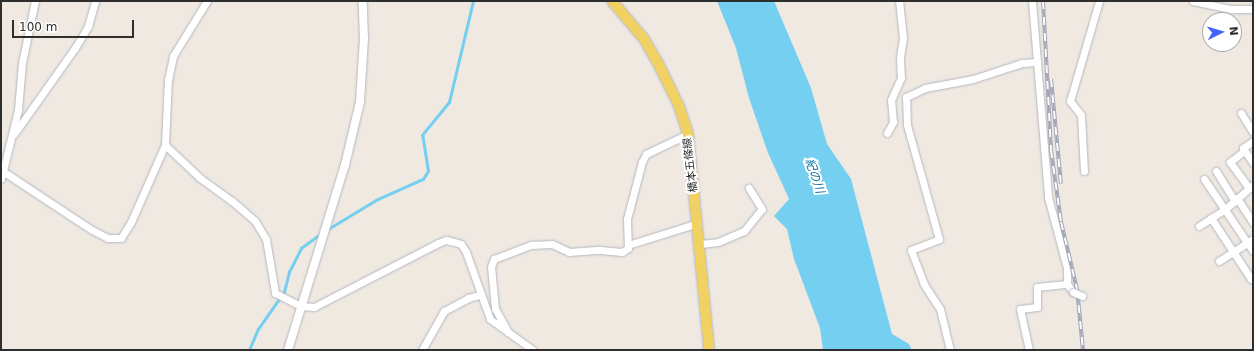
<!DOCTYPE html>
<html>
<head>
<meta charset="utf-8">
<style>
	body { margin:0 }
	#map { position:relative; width:1254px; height:351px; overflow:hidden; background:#efe9e1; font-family:"DejaVu Sans","Noto Sans JP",sans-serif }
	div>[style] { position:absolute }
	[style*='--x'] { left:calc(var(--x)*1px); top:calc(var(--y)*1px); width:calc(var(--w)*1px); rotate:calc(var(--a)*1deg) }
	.water>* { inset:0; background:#75cff0 }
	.stream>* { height:2.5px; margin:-1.25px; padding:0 1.25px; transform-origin:1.25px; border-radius:1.25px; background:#75cff0 }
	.roads { filter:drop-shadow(0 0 1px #b4b7c1) drop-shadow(0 0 1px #b4b7c1) }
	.minor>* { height:7px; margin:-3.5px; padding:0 3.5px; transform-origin:3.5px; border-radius:3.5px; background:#fff }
	.tertiary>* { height:8px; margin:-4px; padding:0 4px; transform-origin:4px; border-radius:4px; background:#fff }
	.primary>* { height:10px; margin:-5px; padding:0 5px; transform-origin:5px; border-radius:5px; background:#f2d163 }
	.rail>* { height:4px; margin-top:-2px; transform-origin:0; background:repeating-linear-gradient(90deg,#fff 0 8px,#a3a6b8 0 16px); box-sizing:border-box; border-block:1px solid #a3a6b8 }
	.bridges { filter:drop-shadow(0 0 1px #b4b7c1) drop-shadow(0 0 1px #b4b7c1) }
	.minor-bridge>* { height:7px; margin:-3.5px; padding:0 3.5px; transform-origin:3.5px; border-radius:3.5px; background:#fff }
	span { translate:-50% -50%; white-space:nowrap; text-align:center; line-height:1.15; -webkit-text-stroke:4px #fff; paint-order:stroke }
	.street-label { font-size:11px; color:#2e2e2e }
	.water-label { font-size:12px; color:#0d6fa3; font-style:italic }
	.frame { position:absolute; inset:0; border:2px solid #2e2e2e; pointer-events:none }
	.north { position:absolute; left:1202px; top:12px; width:40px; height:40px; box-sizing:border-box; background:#fff; border:1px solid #ababab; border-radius:50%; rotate:85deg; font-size:11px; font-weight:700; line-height:16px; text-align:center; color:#2e2e2e }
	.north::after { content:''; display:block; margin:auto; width:14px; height:18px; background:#4264fb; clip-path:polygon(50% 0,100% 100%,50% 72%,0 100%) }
	.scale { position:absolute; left:12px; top:20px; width:122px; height:18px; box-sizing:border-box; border:2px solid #2e2e2e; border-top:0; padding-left:5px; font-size:12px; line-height:14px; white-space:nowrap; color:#2e2e2e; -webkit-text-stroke:3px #fff; paint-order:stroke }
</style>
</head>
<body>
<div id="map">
	<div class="water">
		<div style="clip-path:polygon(717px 1px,774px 1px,811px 88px,827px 144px,851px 179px,892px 334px,909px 344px,912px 350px,823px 350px,820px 328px,794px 259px,787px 229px,774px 216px,789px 199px,768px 153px,749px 98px,736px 48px)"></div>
	</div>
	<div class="stream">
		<div style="--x:328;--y:229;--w:56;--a:-31.1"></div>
		<div style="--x:376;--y:200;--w:51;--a:-24.1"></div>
		<div style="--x:423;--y:179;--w:9;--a:-58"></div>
		<div style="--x:428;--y:171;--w:36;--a:-99"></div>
		<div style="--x:422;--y:135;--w:43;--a:-50.7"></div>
		<div style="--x:449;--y:102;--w:104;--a:-76.6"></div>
		<div style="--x:249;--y:350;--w:23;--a:-67"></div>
		<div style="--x:258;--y:329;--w:45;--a:-54.9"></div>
		<div style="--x:284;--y:292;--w:21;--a:-76"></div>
		<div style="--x:289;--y:272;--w:27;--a:-63"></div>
		<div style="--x:301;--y:248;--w:26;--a:-36"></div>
	</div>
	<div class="roads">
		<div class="minor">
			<div style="--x:1032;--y:1;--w:197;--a:85.3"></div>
			<div style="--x:1048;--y:197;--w:73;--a:75"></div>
			<div style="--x:1067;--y:268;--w:16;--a:90"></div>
			<div style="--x:1067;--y:284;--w:10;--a:53"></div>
			<div style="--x:1193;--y:1;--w:40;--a:12"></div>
			<div style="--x:1232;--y:9;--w:21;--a:0"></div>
			<div style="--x:1241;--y:113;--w:22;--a:58"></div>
			<div style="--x:887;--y:133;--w:13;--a:-61"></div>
			<div style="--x:893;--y:122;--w:22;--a:-95"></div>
			<div style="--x:891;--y:100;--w:24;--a:-66"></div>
			<div style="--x:901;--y:78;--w:21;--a:-93"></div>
			<div style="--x:900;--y:57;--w:19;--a:-81"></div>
			<div style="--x:903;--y:38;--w:37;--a:-96"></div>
			<div style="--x:14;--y:134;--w:105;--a:-54.7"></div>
			<div style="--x:75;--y:48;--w:26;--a:-59"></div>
			<div style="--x:88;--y:26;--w:26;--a:-74"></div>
			<div style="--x:1253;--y:141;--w:12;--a:145"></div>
			<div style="--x:1243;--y:148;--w:18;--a:56"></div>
			<div style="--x:165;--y:145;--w:48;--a:43.3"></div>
			<div style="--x:200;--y:178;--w:39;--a:36"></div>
			<div style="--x:232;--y:201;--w:30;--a:41"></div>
			<div style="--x:255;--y:221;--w:21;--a:59"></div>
			<div style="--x:266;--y:239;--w:55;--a:80.5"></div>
			<div style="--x:275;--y:293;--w:29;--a:27"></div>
			<div style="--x:301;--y:306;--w:13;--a:4"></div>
			<div style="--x:314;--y:307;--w:140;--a:-27.3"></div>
			<div style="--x:438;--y:243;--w:9;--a:-21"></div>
			<div style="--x:446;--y:240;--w:8;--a:14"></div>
			<div style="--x:454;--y:242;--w:7;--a:16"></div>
			<div style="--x:461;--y:244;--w:9;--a:58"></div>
			<div style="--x:466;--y:252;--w:71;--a:70.3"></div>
			<div style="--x:490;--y:319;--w:53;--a:35.8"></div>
			<div style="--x:1244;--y:151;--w:18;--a:142"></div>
			<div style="--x:1230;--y:162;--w:32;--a:54"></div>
			<div style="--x:1084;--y:171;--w:56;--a:-93.1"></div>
			<div style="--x:1081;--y:115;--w:18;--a:-128"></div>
			<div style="--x:1070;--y:101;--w:104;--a:-73.8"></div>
			<div style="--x:1216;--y:171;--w:36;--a:58"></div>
			<div style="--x:4;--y:172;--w:105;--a:33.4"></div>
			<div style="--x:92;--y:230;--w:18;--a:27"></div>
			<div style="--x:108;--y:238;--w:13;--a:0"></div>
			<div style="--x:121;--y:238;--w:19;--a:-58"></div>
			<div style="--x:131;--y:222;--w:84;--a:-66.2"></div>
			<div style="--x:165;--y:145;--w:65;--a:-87.4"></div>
			<div style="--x:168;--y:80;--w:25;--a:-78"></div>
			<div style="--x:173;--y:56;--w:65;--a:-58.3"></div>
			<div style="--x:1;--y:179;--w:71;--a:-76.2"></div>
			<div style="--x:18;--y:110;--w:47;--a:-85.1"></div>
			<div style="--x:22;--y:63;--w:63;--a:-78.2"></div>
			<div style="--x:1204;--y:179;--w:87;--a:55.8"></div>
			<div style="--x:1237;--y:198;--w:30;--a:57"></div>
			<div style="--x:1211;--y:218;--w:73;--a:56.7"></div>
			<div style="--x:1199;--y:226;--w:30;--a:-33"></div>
			<div style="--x:1224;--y:210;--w:38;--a:-41"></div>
			<div style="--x:700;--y:244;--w:18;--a:-6"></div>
			<div style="--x:718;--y:242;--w:28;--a:-23"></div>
			<div style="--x:744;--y:231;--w:28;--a:-51"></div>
			<div style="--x:762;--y:209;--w:25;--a:-122"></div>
			<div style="--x:628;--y:245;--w:73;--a:-17.4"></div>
			<div style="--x:1219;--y:261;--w:40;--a:-32.9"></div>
			<div style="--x:508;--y:332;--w:26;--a:-119"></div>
			<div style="--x:495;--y:309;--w:42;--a:-95.4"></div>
			<div style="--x:491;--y:267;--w:9;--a:-69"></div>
			<div style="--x:494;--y:259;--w:40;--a:-21"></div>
			<div style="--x:531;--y:245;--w:21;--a:-3"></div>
			<div style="--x:552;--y:244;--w:19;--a:25"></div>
			<div style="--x:569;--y:252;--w:31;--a:-4"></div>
			<div style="--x:600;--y:250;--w:22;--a:5"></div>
			<div style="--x:622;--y:252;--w:7;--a:-34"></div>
			<div style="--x:628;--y:248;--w:29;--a:-92"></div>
			<div style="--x:627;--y:219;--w:59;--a:-75.3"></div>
			<div style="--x:642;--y:162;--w:9;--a:-63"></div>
			<div style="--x:646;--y:154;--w:47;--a:-25.5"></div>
			<div style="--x:422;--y:350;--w:45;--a:-60.6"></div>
			<div style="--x:444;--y:311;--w:27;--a:-28"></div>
			<div style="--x:468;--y:298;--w:11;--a:-15"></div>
			<div style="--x:950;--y:350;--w:42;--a:-103.7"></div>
			<div style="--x:940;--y:309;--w:30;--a:-123"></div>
			<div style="--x:924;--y:284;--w:36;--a:-111"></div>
			<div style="--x:911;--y:250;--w:30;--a:-21"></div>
			<div style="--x:939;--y:239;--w:118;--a:-105.7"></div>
			<div style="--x:907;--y:125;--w:28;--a:-92"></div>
			<div style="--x:906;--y:97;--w:21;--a:-25"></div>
			<div style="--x:925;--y:88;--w:49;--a:-10.6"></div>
			<div style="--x:973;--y:79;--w:52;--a:-18.1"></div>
			<div style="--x:1022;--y:63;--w:15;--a:-4"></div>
			<div style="--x:1029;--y:350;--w:42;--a:-102.4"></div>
			<div style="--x:1020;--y:309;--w:17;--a:-7"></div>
			<div style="--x:1037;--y:307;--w:20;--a:-90"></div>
			<div style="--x:1037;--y:287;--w:30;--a:-6"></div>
		</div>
		<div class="tertiary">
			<div style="--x:288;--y:350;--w:194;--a:-72.9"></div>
			<div style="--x:345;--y:165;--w:65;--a:-76.6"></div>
			<div style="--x:360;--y:102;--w:63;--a:-86.4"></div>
			<div style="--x:364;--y:39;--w:38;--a:-92"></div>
		</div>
		<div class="primary">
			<div style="--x:612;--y:1;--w:50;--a:49.9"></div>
			<div style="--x:644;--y:39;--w:28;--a:60"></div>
			<div style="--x:658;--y:63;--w:48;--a:64"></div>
			<div style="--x:679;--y:106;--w:29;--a:72"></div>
			<div style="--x:688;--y:134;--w:217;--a:84.4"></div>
		</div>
	</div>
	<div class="rail">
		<div style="--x:1043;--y:1;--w:149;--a:86.9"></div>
		<div style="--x:1051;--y:150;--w:73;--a:82.1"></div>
		<div style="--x:1061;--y:222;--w:69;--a:76.6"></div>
		<div style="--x:1077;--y:289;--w:61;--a:84.4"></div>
		<div style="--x:1051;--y:79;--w:105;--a:84.6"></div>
	</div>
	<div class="bridges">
		<div class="minor-bridge">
			<div style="--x:1073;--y:292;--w:10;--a:24"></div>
		</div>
	</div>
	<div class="street-label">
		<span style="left:691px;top:165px;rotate:-97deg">橋本五條線</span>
	</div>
	<div class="water-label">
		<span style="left:814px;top:176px;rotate:71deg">紀の川</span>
	</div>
	<div class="frame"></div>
	<div class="north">N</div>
	<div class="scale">100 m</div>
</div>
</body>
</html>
